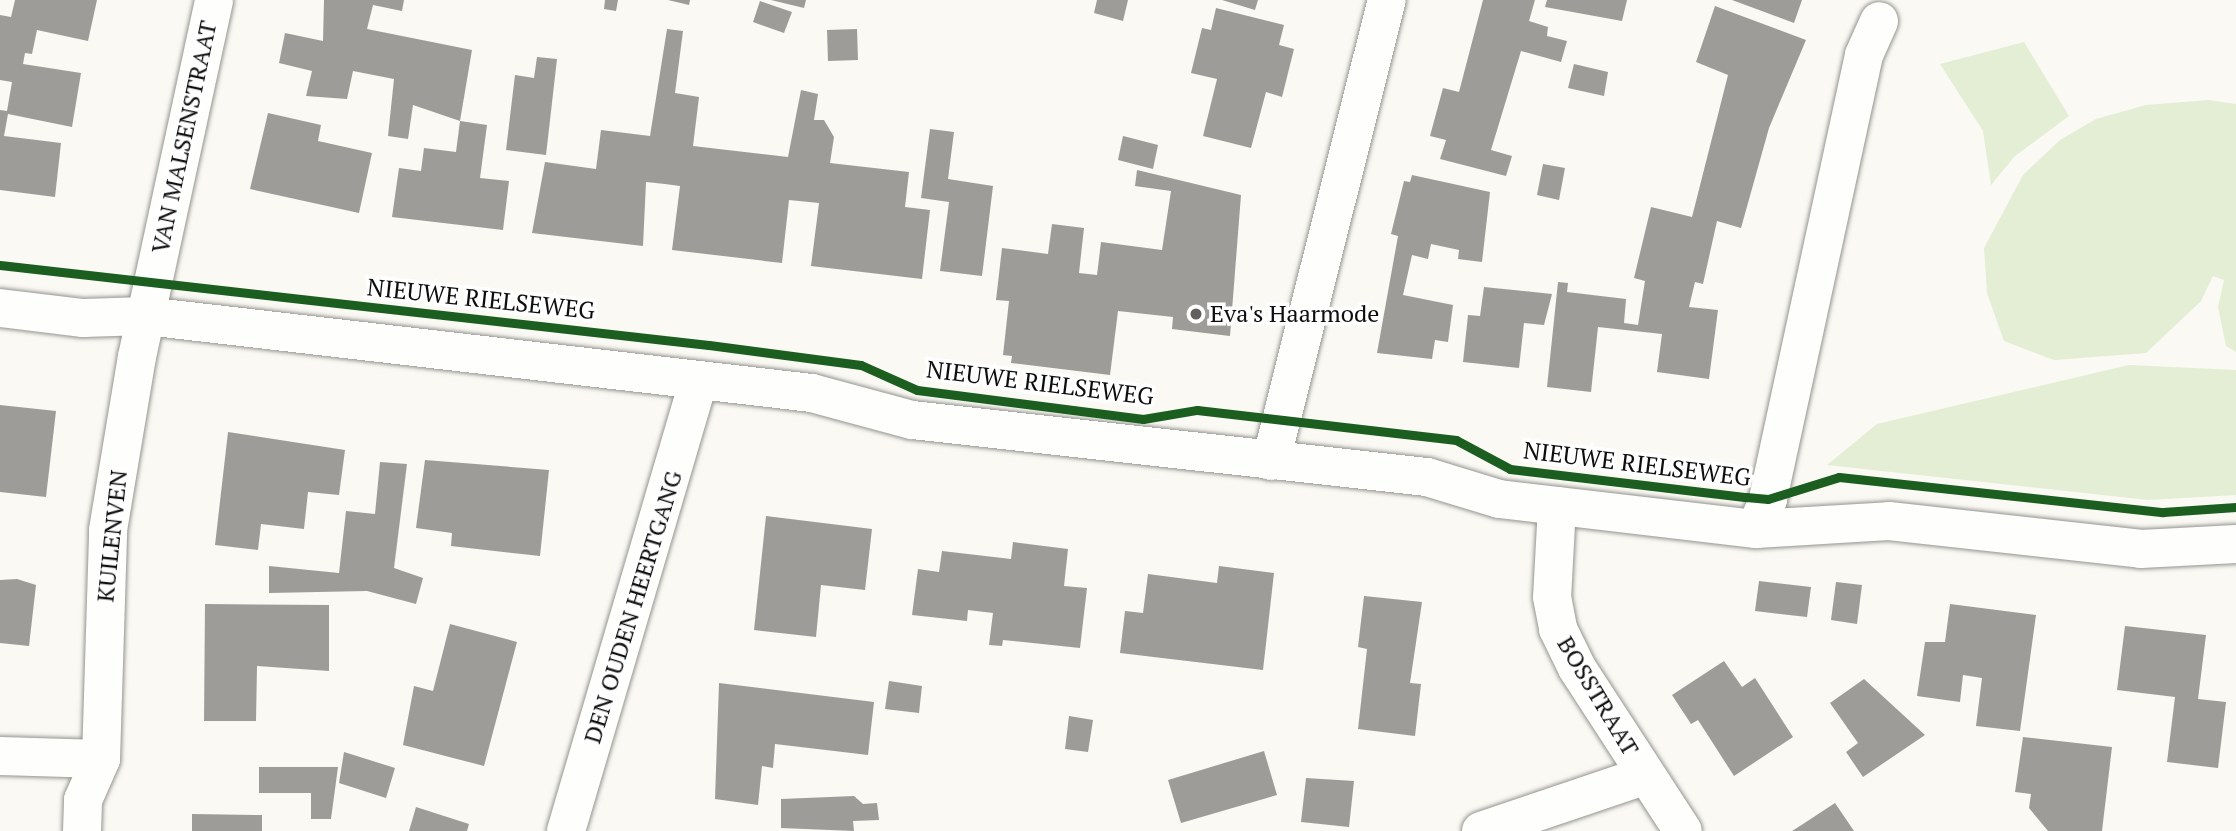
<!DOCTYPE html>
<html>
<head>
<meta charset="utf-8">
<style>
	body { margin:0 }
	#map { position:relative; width:2236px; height:831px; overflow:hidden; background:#faf9f3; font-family:"PT Serif",serif }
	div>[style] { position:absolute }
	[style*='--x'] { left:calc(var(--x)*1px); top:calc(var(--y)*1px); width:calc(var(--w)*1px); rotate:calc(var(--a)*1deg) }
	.green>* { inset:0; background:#e3eed5 }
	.building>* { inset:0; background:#9e9c98 }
	.roads { filter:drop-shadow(0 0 2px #949491) drop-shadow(0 0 2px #949491) }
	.street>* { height:38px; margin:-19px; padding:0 19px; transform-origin:19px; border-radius:19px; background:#fefefd }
	.cycleway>* { height:9px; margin:-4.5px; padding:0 4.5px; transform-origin:4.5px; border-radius:4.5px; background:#1b5e20 }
	.dots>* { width:19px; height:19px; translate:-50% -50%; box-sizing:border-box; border:4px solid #fff; border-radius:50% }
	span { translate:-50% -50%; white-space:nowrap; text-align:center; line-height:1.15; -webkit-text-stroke:7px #fff; paint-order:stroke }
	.street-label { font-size:24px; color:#0e0e0e }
	.poi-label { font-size:24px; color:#0e0e0e }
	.left { translate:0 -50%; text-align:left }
</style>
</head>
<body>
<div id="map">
	<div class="green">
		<div style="clip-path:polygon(2024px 42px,2069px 116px,2015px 156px,1991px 185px,1983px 131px,1940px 64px)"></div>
		<div style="clip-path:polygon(2208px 100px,2236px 104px,2236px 352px,2226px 346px,2218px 307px,2224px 280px,2213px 276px,2201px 301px,2146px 353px,2054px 360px,2004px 341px,1987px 293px,1984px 248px,2023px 175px,2060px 140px,2096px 119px,2146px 105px)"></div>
		<div style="clip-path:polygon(2129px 365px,2236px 370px,2236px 495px,2148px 500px,1827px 465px,1877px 424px)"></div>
	</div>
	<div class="building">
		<div style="clip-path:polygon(15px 0,97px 0,88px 41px,37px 30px,32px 54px,25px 53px,23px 64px,81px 73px,72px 127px,8px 114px,4px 136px,61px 143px,55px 197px,0 190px,0 110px,7px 111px,12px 82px,0 80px,0 15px,11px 17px)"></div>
		<div style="clip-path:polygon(324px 0,404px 0,402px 11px,373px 5px,367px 29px,472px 50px,460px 121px,413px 105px,408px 139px,388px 136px,394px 79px,353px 71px,347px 99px,306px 96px,312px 71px,279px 63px,285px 33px,323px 41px)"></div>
		<div style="clip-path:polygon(605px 0,618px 0,616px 11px,604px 9px)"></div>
		<div style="clip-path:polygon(668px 0,690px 0,689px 5px)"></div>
		<div style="clip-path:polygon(771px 0,806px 0,804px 8px)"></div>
		<div style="clip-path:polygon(1097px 0,1128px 0,1123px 21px,1094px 13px)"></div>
		<div style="clip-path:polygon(1222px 0,1258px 0,1255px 10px)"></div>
		<div style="clip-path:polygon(1483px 0,1535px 0,1529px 21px,1548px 27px,1547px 36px,1567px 41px,1561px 62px,1521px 51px,1491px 150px,1512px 156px,1506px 176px,1440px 159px,1446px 140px,1430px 136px,1443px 88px,1459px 92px)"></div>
		<div style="clip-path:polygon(1547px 0,1627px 0,1622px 21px,1545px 7px)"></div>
		<div style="clip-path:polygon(1732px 0,1802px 0,1794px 23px)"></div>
		<div style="clip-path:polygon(760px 1px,792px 12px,784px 33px,753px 22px)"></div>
		<div style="clip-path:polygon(1715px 6px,1806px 40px,1769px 128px,1741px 228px,1717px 221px,1703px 284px,1695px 282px,1689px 307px,1718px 310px,1709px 379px,1657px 372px,1662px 334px,1598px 327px,1591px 392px,1547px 387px,1558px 282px,1568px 283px,1567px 292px,1626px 299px,1624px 323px,1638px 325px,1645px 281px,1634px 278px,1651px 207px,1692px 217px,1728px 75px,1696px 62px)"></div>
		<div style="clip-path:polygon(1216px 8px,1284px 25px,1279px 45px,1294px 49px,1282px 97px,1266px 92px,1251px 148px,1203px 136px,1217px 79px,1191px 73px,1202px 28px,1211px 30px)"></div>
		<div style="clip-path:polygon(667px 29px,683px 31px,675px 93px,699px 97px,693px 146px,788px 157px,801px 90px,818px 94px,814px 120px,824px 120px,834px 137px,830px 163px,909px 172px,905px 207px,930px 210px,922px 279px,811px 266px,819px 203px,789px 200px,782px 263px,672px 250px,680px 186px,665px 184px,646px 182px,643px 246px,532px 233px,545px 162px,596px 169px,601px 130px,650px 136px)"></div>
		<div style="clip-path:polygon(857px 29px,858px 60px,828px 61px,827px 30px)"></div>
		<div style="clip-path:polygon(537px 57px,557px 59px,546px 155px,506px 150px,515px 75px,534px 78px)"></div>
		<div style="clip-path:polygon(1574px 64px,1608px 72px,1604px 96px,1568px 88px)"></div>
		<div style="clip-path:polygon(268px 113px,321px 125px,318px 141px,372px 153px,359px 213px,250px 189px)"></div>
		<div style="clip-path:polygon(460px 121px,487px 125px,480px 178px,509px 181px,503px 230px,392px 217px,399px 168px,421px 171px,424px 148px,456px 152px)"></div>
		<div style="clip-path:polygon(930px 129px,954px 132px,948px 179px,993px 186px,982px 276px,940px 271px,949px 202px,921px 198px)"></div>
		<div style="clip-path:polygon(1123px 136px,1158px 145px,1153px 169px,1118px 160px)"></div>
		<div style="clip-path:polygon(1543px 164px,1565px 168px,1559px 200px,1537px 195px)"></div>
		<div style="clip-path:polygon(1137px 170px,1241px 195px,1230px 336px,1172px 329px,1173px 317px,1118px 311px,1110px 375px,1011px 363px,1012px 356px,1003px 355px,1009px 301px,996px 300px,1002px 248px,1048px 254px,1052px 224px,1084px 228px,1079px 273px,1097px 275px,1101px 242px,1162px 250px,1171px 191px,1135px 186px)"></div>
		<div style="clip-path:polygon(1412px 175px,1490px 192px,1482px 262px,1458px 259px,1459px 250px,1431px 244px,1428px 259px,1412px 255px,1403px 295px,1453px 305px,1448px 342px,1435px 340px,1432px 359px,1377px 353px,1398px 236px,1391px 234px,1404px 181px,1410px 182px)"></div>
		<div style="clip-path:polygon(1484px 287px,1552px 294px,1544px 325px,1524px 323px,1519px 368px,1463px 362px,1468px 315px,1480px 316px)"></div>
		<div style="clip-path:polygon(0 405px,56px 411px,46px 497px,0 492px)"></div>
		<div style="clip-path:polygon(228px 432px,345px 450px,339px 495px,308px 492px,304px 529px,261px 524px,258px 550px,215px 545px)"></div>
		<div style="clip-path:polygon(425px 460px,549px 470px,540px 556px,451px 546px,452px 533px,416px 528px)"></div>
		<div style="clip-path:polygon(380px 462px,407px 464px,394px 568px,423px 578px,416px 604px,367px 591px,269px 593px,269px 566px,339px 573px,346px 511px,375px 514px)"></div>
		<div style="clip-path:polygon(766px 516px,872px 529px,865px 590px,821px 585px,816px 637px,754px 630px)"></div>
		<div style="clip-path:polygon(1013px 542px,1068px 549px,1064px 586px,1087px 588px,1080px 648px,1003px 640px,1002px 646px,989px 645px,993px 613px,968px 610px,967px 621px,912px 615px,918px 569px,939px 572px,942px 551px,1011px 559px)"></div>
		<div style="clip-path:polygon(1219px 566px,1274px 573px,1263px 670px,1120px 653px,1125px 611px,1143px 613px,1148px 574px,1217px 583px)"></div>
		<div style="clip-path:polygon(17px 579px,36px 585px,29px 646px,0 643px,0 580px)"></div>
		<div style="clip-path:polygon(1759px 581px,1811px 587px,1807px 617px,1755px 611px)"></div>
		<div style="clip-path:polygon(1836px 582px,1862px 585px,1857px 624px,1831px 620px)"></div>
		<div style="clip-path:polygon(1364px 596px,1422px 602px,1410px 683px,1421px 684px,1415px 736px,1358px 729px,1367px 649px,1358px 647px)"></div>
		<div style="clip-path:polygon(205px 604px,329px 605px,329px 671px,257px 666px,256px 721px,204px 721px)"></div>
		<div style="clip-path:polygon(1950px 604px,2036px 615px,2020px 731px,1976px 726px,1982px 678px,1963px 675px,1960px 702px,1917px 696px,1925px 642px,1945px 642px)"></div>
		<div style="clip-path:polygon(450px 624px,517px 642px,484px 766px,403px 745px,414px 686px,433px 691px)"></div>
		<div style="clip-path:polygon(2125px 626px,2206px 635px,2198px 699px,2226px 702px,2218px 768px,2167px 762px,2175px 697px,2117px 690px)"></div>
		<div style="clip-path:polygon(1724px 661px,1742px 687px,1755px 678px,1793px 737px,1734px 776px,1698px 720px,1691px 724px,1672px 695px)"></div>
		<div style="clip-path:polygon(1864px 679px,1925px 735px,1863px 777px,1846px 752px,1858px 743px,1830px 703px)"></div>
		<div style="clip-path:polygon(889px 681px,922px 686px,919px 713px,885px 709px)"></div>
		<div style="clip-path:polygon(719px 683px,874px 702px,868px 755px,775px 744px,773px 768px,762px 766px,758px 805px,715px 799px)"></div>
		<div style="clip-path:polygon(1069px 716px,1093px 720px,1088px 752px,1065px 749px)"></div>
		<div style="clip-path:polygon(2023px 737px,2112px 747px,2102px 831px,2048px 831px,2029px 808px,2031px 794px,2015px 792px)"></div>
		<div style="clip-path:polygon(1264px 751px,1277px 795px,1181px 823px,1168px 780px)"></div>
		<div style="clip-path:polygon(344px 752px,395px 768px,386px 798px,339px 783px)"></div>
		<div style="clip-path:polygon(259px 767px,338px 767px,331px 819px,311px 819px,311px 793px,259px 793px)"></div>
		<div style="clip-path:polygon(1306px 778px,1354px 781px,1349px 827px,1301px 822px)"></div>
		<div style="clip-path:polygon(854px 796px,863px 804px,877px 803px,879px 820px,853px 821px,854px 831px,781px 828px,781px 799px)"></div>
		<div style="clip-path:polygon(1835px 803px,1854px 831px,1792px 831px,1803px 824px)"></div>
		<div style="clip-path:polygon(416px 807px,469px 824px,467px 831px,409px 831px)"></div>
		<div style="clip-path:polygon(192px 814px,262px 815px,262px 831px,192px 831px)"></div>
	</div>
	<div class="roads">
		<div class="street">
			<div style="--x:0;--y:308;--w:84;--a:6.9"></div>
			<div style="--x:83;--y:318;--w:63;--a:-1.8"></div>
			<div style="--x:146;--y:316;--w:670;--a:6.6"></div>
			<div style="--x:812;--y:393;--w:104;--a:15.1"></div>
			<div style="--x:912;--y:420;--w:518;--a:6.32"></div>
			<div style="--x:1427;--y:477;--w:75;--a:17"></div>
			<div style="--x:1499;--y:499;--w:259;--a:6.7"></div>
			<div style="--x:1756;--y:529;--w:133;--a:-3.4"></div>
			<div style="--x:1889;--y:521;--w:254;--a:6.3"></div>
			<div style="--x:2141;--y:549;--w:95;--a:-3"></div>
			<div style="--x:1271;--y:461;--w:475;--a:-75.9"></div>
			<div style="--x:1557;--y:506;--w:91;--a:93.1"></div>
			<div style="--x:1552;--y:597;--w:33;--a:79"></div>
			<div style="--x:1558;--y:629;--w:43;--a:64"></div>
			<div style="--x:1577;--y:668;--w:194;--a:57"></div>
			<div style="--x:1756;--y:529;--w:32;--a:-68"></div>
			<div style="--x:1768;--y:499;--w:454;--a:-77.8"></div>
			<div style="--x:1864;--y:55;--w:37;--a:-66"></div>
			<div style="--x:0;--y:756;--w:101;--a:1.7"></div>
			<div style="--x:82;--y:831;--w:31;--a:-88"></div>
			<div style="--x:83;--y:800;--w:45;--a:-66.3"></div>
			<div style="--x:101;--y:759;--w:229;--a:-88.2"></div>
			<div style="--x:108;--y:530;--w:175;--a:-80.5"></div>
			<div style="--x:137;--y:357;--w:365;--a:-77.8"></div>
			<div style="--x:566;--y:831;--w:467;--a:-73.6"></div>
			<div style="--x:1481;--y:831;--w:174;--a:-18.7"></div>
		</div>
	</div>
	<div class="cycleway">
		<div style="--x:0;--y:265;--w:713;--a:6.44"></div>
		<div style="--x:709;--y:345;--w:153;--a:7.5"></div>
		<div style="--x:861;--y:365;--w:61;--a:24.1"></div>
		<div style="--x:917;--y:390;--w:228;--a:7.3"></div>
		<div style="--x:1143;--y:419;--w:55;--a:-9.5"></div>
		<div style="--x:1197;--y:410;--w:261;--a:6.6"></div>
		<div style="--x:1456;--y:440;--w:61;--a:28.2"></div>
		<div style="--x:1510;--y:469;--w:238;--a:6.8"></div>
		<div style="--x:1746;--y:497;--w:22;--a:5"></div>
		<div style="--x:1768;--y:499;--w:74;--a:-17.2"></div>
		<div style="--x:1839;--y:477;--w:326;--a:6.2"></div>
		<div style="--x:2163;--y:512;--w:73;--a:-3.9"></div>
	</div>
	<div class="dots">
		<div style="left:1196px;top:314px;background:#61605e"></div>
	</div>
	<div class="street-label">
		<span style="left:184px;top:137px;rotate:-78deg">VAN MALSENSTRAAT</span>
		<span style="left:481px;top:299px;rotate:6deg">NIEUWE RIELSEWEG</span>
		<span style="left:1040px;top:383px;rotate:7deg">NIEUWE RIELSEWEG</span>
		<span style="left:1637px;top:464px;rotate:7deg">NIEUWE RIELSEWEG</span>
		<span style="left:112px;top:536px;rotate:-84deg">KUILENVEN</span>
		<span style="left:633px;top:607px;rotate:-73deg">DEN OUDEN HEERTGANG</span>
		<span style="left:1598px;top:696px;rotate:59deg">BOSSTRAAT</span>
	</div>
	<div class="poi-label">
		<span class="left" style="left:1210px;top:314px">Eva's Haarmode</span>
	</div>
</div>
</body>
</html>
